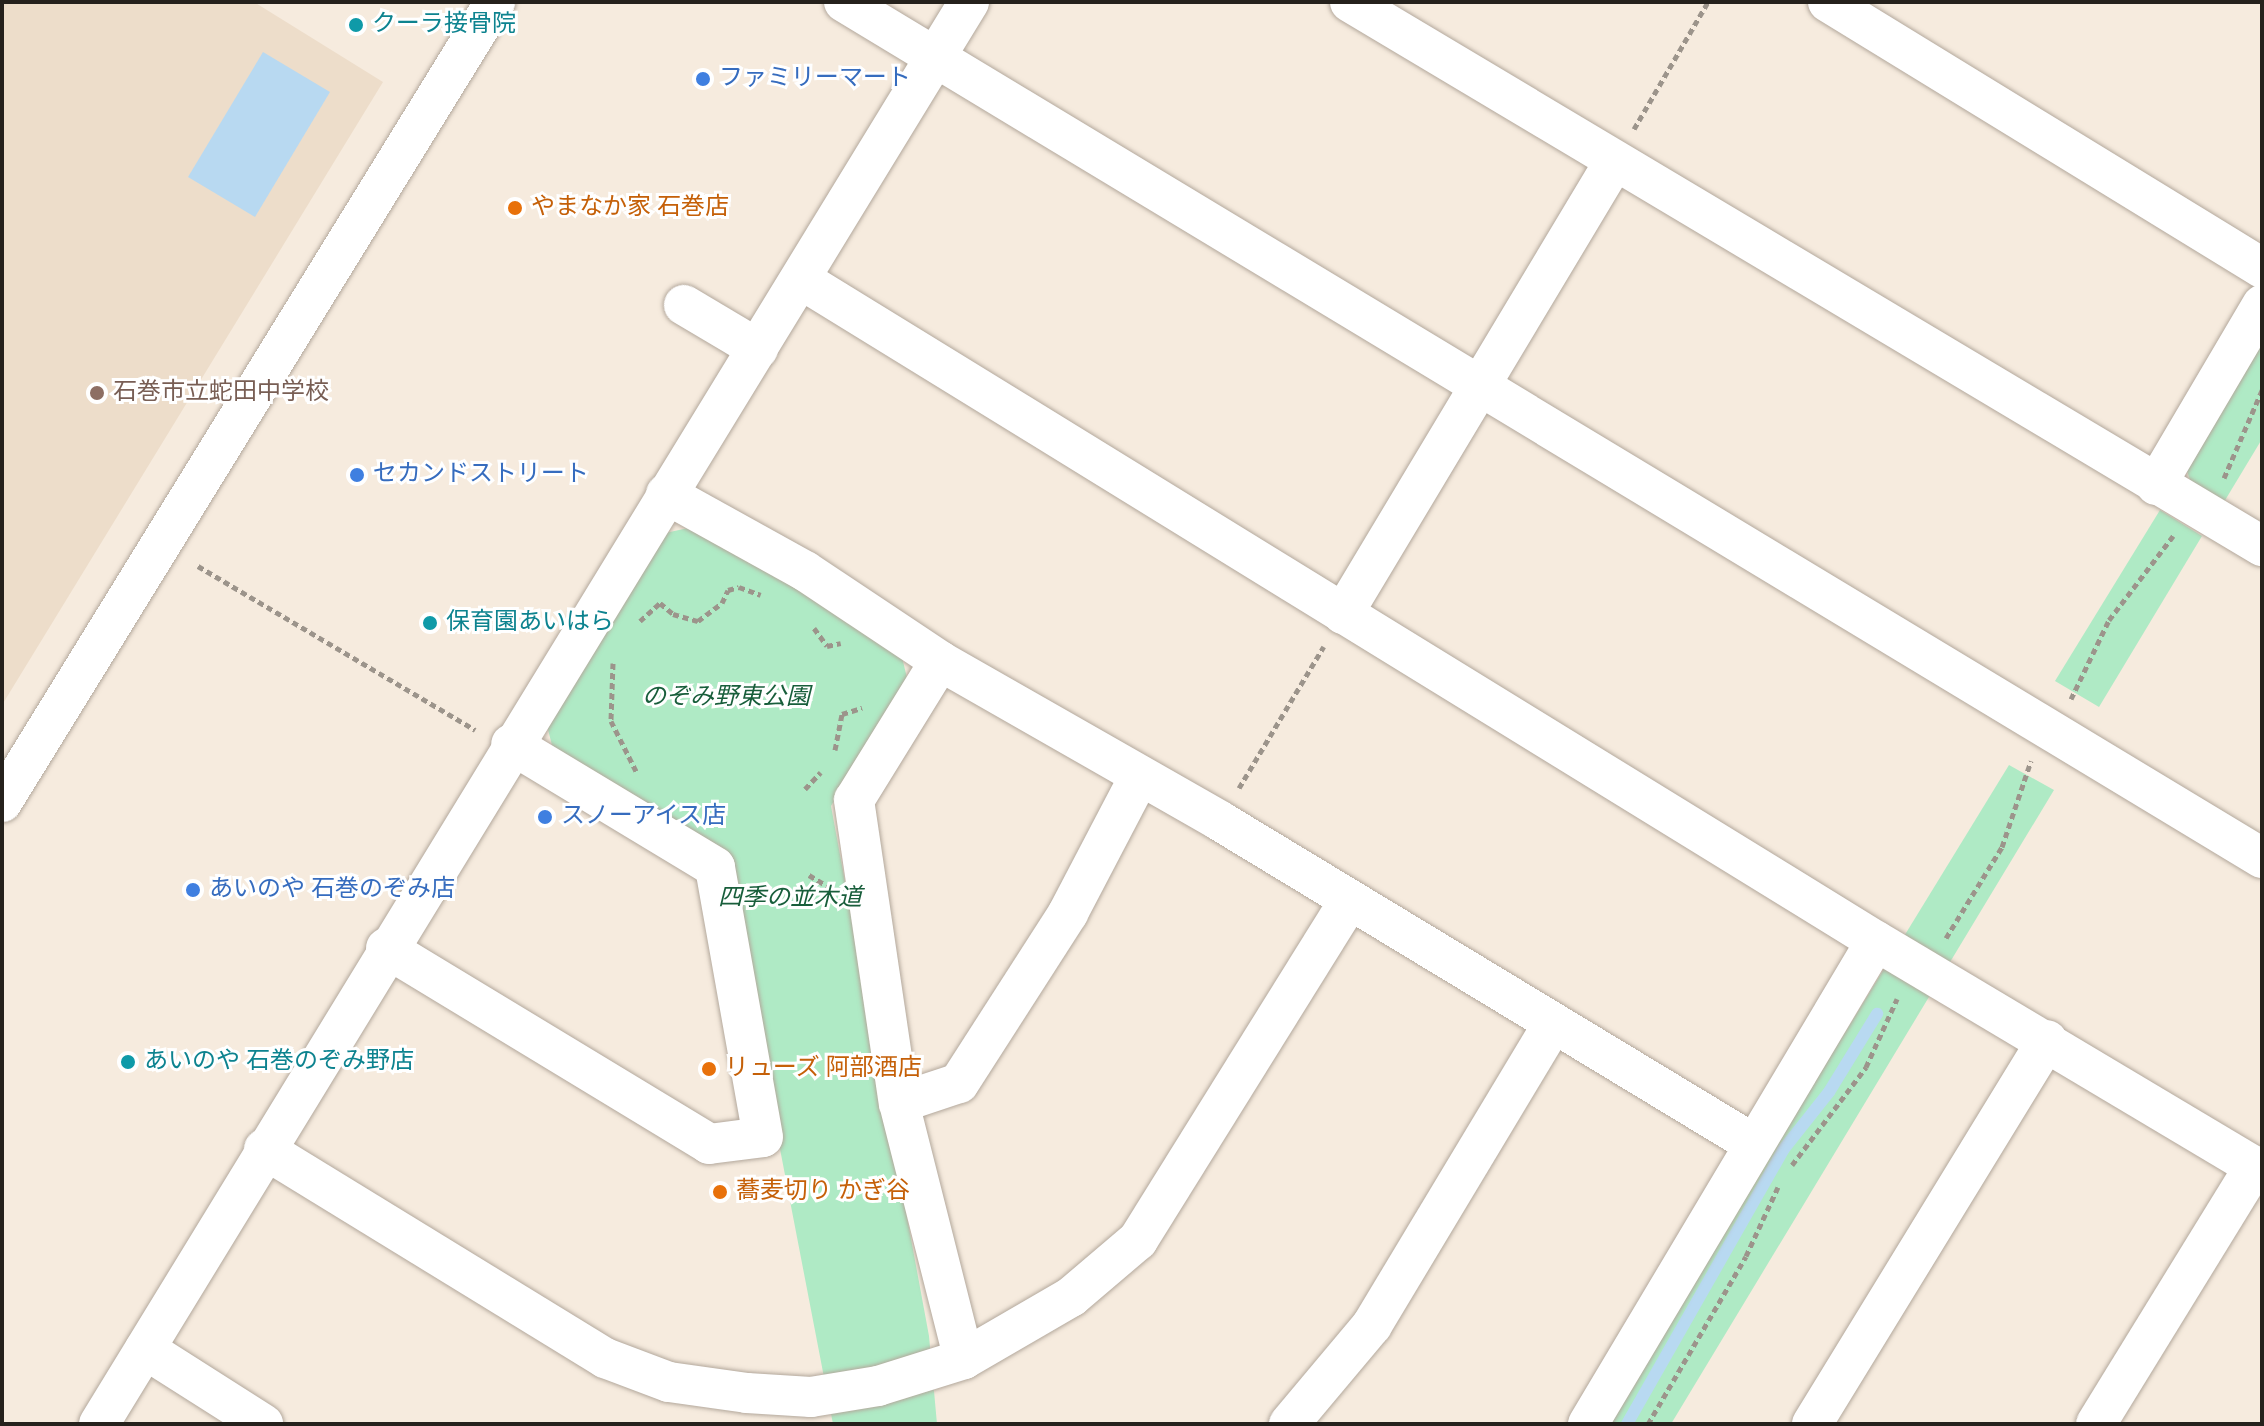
<!DOCTYPE html>
<html>
<head>
<meta charset="utf-8">
<style>
	body { margin:0 }
	#map { position:relative; width:2264px; height:1426px; overflow:hidden; background:#f6ebde; font-family:Spectral,"Noto Sans JP",serif }
	div>[style] { position:absolute }
	[style*='--x'] { left:calc(var(--x)*1px); top:calc(var(--y)*1px); width:calc(var(--w)*1px); rotate:calc(var(--a)*1deg) }
	.built>* { inset:0; background:#edddca }
	.green>* { inset:0; background:#afeac5 }
	.water>* { inset:0; background:#b8d9f1 }
	.stream>* { height:12px; margin:-6px; padding:0 6px; transform-origin:6px; border-radius:6px; background:#b8d9f1 }
	.path>* { height:5px; margin-top:-2.5px; transform-origin:0; background:repeating-linear-gradient(90deg,#9c948b 0 6px,transparent 0 10px) }
	.roads { filter:drop-shadow(0 0 2px #b3a89c) drop-shadow(0 0 2px #b3a89c) }
	.minor>* { height:40px; margin:-20px; padding:0 20px; transform-origin:20px; border-radius:20px; background:#fff }
	.dots>* { width:22px; height:22px; translate:-50% -50%; box-sizing:border-box; border:4px solid #fff; border-radius:50% }
	span { translate:-50% -50%; white-space:nowrap; text-align:center; line-height:1.15; -webkit-text-stroke:6px #fff; paint-order:stroke }
	.culture-label { font-size:24px; color:#0d838f }
	.left { translate:0 -50%; text-align:left }
	.shop-label { font-size:24px; color:#366cbe }
	.food-label { font-size:24px; color:#c56008 }
	.education-label { font-size:24px; color:#785e54 }
	.park-label { font-size:24px; color:#185e3b; font-style:italic }
	.frame { position:absolute; inset:0; border:4px solid #25211c; pointer-events:none }
</style>
</head>
<body>
<div id="map">
	<div class="built">
		<div style="clip-path:polygon(2px 2px,254px 2px,383px 82px,2px 705px)"></div>
	</div>
	<div class="green">
		<div style="clip-path:polygon(2262px 335px,2262px 439px,2224px 502px,2191px 483px,2184px 462px)"></div>
		<div style="clip-path:polygon(2160px 510px,2202px 536px,2099px 707px,2055px 681px)"></div>
		<div style="clip-path:polygon(697px 526px,900px 649px,908px 682px,831px 806px,929px 1336px,937px 1424px,833px 1424px,722px 848px,553px 749px,545px 718px,661px 534px)"></div>
		<div style="clip-path:polygon(2009px 765px,2054px 790px,1671px 1424px,1605px 1424px)"></div>
	</div>
	<div class="water">
		<div style="clip-path:polygon(263px 52px,330px 92px,255px 217px,188px 177px)"></div>
	</div>
	<div class="stream">
		<div style="--x:1627;--y:1424;--w:315;--a:-60.3"></div>
		<div style="--x:1783;--y:1150;--w:74;--a:-51.6"></div>
		<div style="--x:1829;--y:1092;--w:92;--a:-58.4"></div>
	</div>
	<div class="path">
		<div style="--x:1634;--y:129;--w:147;--a:-59.8"></div>
		<div style="--x:2224;--y:478;--w:96;--a:-66.6"></div>
		<div style="--x:198;--y:566;--w:322;--a:30.6"></div>
		<div style="--x:640;--y:621;--w:27;--a:-42"></div>
		<div style="--x:660;--y:603;--w:17;--a:40"></div>
		<div style="--x:673;--y:614;--w:26;--a:16"></div>
		<div style="--x:698;--y:621;--w:30;--a:-37"></div>
		<div style="--x:722;--y:603;--w:14;--a:-65"></div>
		<div style="--x:728;--y:590;--w:11;--a:-15"></div>
		<div style="--x:739;--y:587;--w:23;--a:20"></div>
		<div style="--x:814;--y:628;--w:22;--a:54"></div>
		<div style="--x:827;--y:646;--w:14;--a:-12"></div>
		<div style="--x:613;--y:663;--w:58;--a:92"></div>
		<div style="--x:611;--y:721;--w:56;--a:63.4"></div>
		<div style="--x:2071;--y:699;--w:88;--a:-64.3"></div>
		<div style="--x:2109;--y:620;--w:106;--a:-52.7"></div>
		<div style="--x:835;--y:750;--w:37;--a:-79"></div>
		<div style="--x:842;--y:714;--w:21;--a:-17"></div>
		<div style="--x:1239;--y:788;--w:165;--a:-59.1"></div>
		<div style="--x:805;--y:789;--w:23;--a:-47"></div>
		<div style="--x:702;--y:811;--w:19;--a:6"></div>
		<div style="--x:809;--y:875;--w:21;--a:31"></div>
		<div style="--x:1946;--y:938;--w:107;--a:-58.4"></div>
		<div style="--x:2002;--y:847;--w:91;--a:-71.4"></div>
		<div style="--x:1792;--y:1165;--w:123;--a:-52.9"></div>
		<div style="--x:1866;--y:1067;--w:75;--a:-65.5"></div>
		<div style="--x:1648;--y:1424;--w:194;--a:-59.7"></div>
		<div style="--x:1746;--y:1256;--w:76;--a:-65.1"></div>
	</div>
	<div class="roads">
		<div class="minor">
			<div style="--x:844;--y:2;--w:1656;--a:31.12"></div>
			<div style="--x:1350;--y:2;--w:1062;--a:30.82"></div>
			<div style="--x:1828;--y:2;--w:509;--a:31.5"></div>
			<div style="--x:802;--y:280;--w:1261;--a:31.61"></div>
			<div style="--x:1876;--y:941;--w:449;--a:30.8"></div>
			<div style="--x:684;--y:305;--w:86;--a:30.7"></div>
			<div style="--x:2156;--y:485;--w:209;--a:-59.5"></div>
			<div style="--x:666;--y:494;--w:159;--a:29"></div>
			<div style="--x:805;--y:571;--w:162;--a:33.7"></div>
			<div style="--x:940;--y:661;--w:322;--a:29.7"></div>
			<div style="--x:1220;--y:821;--w:622;--a:31.18"></div>
			<div style="--x:1343;--y:614;--w:527;--a:-59.05"></div>
			<div style="--x:940;--y:661;--w:163;--a:121.7"></div>
			<div style="--x:854;--y:800;--w:306;--a:81.6"></div>
			<div style="--x:899;--y:1103;--w:264;--a:75.8"></div>
			<div style="--x:2;--y:802;--w:940;--a:-58.36"></div>
			<div style="--x:386;--y:948;--w:378;--a:31.2"></div>
			<div style="--x:709;--y:1144;--w:54;--a:-7.4"></div>
			<div style="--x:763;--y:1137;--w:274;--a:-100.1"></div>
			<div style="--x:715;--y:867;--w:238;--a:-148.9"></div>
			<div style="--x:899;--y:1103;--w:63;--a:-18.4"></div>
			<div style="--x:959;--y:1083;--w:202;--a:-57.3"></div>
			<div style="--x:1068;--y:913;--w:153;--a:-62.4"></div>
			<div style="--x:264;--y:1149;--w:400;--a:31.5"></div>
			<div style="--x:605;--y:1358;--w:68;--a:20.6"></div>
			<div style="--x:669;--y:1382;--w:79;--a:8"></div>
			<div style="--x:747;--y:1393;--w:64;--a:3.6"></div>
			<div style="--x:811;--y:1397;--w:68;--a:-9.3"></div>
			<div style="--x:878;--y:1386;--w:90;--a:-17.4"></div>
			<div style="--x:964;--y:1359;--w:124;--a:-30.1"></div>
			<div style="--x:1071;--y:1297;--w:88;--a:-40.4"></div>
			<div style="--x:1138;--y:1240;--w:397;--a:-58.1"></div>
			<div style="--x:145;--y:1349;--w:140;--a:32.4"></div>
			<div style="--x:99;--y:1424;--w:1667;--a:-58.54"></div>
			<div style="--x:1289;--y:1424;--w:129;--a:-50"></div>
			<div style="--x:1372;--y:1325;--w:351;--a:-59"></div>
			<div style="--x:1588;--y:1424;--w:562;--a:-59.19"></div>
			<div style="--x:1812;--y:1424;--w:450;--a:-58.5"></div>
			<div style="--x:2096;--y:1424;--w:303;--a:-58.4"></div>
		</div>
	</div>
	<div class="dots">
		<div style="left:356px;top:25px;background:#0f9aa8"></div>
		<div style="left:703px;top:79px;background:#3f7fe0"></div>
		<div style="left:515px;top:208px;background:#e8710a"></div>
		<div style="left:97px;top:393px;background:#8d6e63"></div>
		<div style="left:357px;top:475px;background:#3f7fe0"></div>
		<div style="left:430px;top:623px;background:#0f9aa8"></div>
		<div style="left:545px;top:817px;background:#3f7fe0"></div>
		<div style="left:193px;top:890px;background:#3f7fe0"></div>
		<div style="left:128px;top:1062px;background:#0f9aa8"></div>
		<div style="left:709px;top:1069px;background:#e8710a"></div>
		<div style="left:720px;top:1192px;background:#e8710a"></div>
	</div>
	<div class="culture-label">
		<span class="left" style="left:372px;top:25px">クーラ接骨院</span>
		<span class="left" style="left:446px;top:623px">保育園あいはら</span>
		<span class="left" style="left:144px;top:1062px">あいのや 石巻のぞみ野店</span>
	</div>
	<div class="shop-label">
		<span class="left" style="left:719px;top:79px">ファミリーマート</span>
		<span class="left" style="left:373px;top:475px">セカンドストリート</span>
		<span class="left" style="left:561px;top:817px">スノーアイス店</span>
		<span class="left" style="left:209px;top:890px">あいのや 石巻のぞみ店</span>
	</div>
	<div class="food-label">
		<span class="left" style="left:531px;top:208px">やまなか家 石巻店</span>
		<span class="left" style="left:725px;top:1069px">リューズ 阿部酒店</span>
		<span class="left" style="left:736px;top:1192px">蕎麦切り かぎ谷</span>
	</div>
	<div class="education-label">
		<span class="left" style="left:113px;top:393px">石巻市立蛇田中学校</span>
	</div>
	<div class="park-label">
		<span style="left:726px;top:698px">のぞみ野東公園</span>
		<span style="left:790px;top:899px">四季の並木道</span>
	</div>
	<div class="frame"></div>
</div>
</body>
</html>
